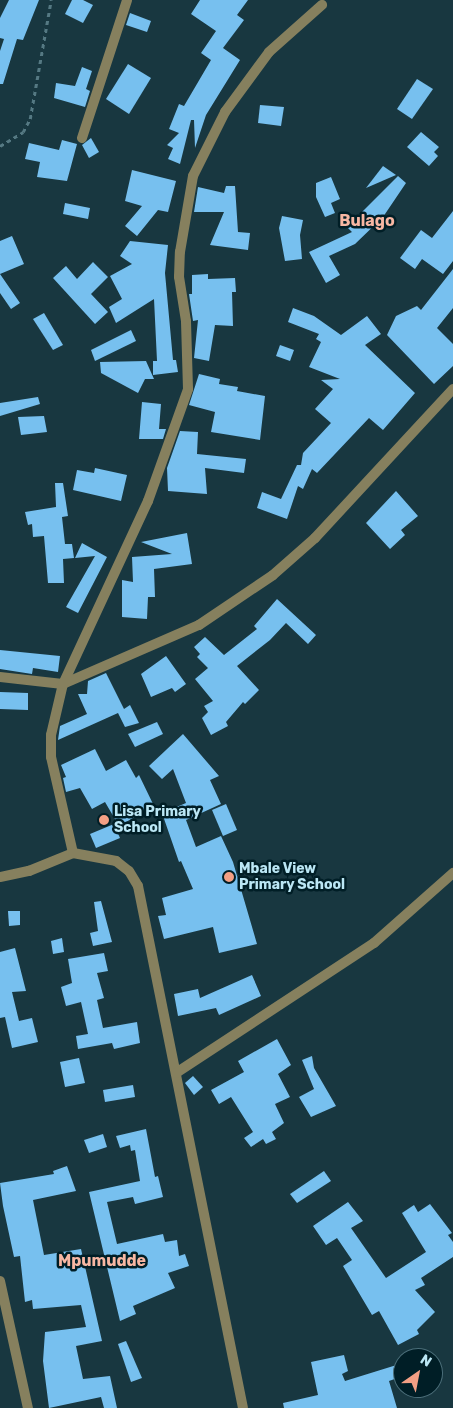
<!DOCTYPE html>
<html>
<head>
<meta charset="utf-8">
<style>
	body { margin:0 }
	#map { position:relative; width:453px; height:1408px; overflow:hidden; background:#183740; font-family:Rubik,sans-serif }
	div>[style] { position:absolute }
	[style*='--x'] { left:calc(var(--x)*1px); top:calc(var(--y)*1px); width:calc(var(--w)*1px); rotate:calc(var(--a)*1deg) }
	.building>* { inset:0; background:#77c0ef }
	.path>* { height:2.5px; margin-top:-1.25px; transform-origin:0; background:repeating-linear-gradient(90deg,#557983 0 4px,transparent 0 8px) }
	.minor>* { height:10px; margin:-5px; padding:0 5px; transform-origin:5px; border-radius:5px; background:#86805e }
	.dots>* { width:14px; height:14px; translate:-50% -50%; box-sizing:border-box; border:2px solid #001e26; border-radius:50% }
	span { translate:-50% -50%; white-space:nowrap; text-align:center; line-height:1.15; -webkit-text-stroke:5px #001e26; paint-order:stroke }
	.poi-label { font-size:14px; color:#bbe7f5; font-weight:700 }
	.left { translate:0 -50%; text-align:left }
	.quarter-label { font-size:16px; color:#f7b7a3; font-weight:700 }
	.north { position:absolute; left:393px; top:1348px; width:50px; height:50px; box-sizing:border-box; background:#001e26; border:1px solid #4b6e79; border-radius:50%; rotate:33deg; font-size:14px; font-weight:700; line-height:20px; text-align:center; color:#bbe7f5 }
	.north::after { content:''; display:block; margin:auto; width:18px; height:22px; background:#f39f84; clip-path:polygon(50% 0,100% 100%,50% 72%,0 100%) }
</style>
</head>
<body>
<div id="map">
	<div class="building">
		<div style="clip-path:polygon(9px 0,39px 0,23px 40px,17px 39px,3px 84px,0 84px,0 51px,4px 39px,0 38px,0 18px)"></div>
		<div style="clip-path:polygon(72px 0,83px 0,93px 5px,83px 23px,65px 14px)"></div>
		<div style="clip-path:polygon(200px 0,248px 0,237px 15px,244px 20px,223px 48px,240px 60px,206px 115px,195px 148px,194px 120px,191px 120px,180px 164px,168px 159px,173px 148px,167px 145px,179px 133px,169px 129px,179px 104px,184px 106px,211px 60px,201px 53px,216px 31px,191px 14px)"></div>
		<div style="clip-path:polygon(130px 13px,151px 21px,147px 32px,126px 25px)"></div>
		<div style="clip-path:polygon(128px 64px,151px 78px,129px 114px,106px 99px)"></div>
		<div style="clip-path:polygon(82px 67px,92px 71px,86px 89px,90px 91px,85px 107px,54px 98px,56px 83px,75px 86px)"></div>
		<div style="clip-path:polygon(417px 79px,433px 89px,412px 119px,397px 109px)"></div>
		<div style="clip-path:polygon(260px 105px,284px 107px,281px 126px,258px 123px)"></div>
		<div style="clip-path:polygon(421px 132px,439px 147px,434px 152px,438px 156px,429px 166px,407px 147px)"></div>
		<div style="clip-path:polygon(91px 138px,99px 152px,89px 158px,82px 145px)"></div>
		<div style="clip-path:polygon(62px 140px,77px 144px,67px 181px,37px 177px,40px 162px,25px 159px,29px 143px,59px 150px)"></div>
		<div style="clip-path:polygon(383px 166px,396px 175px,366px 188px)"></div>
		<div style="clip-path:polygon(132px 170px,176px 181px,168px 212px,158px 210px,137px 236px,125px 226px,142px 206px,125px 201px)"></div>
		<div style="clip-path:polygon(398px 176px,406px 183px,383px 217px,355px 244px,329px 256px,340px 275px,326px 283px,309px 252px,352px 232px,347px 227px)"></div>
		<div style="clip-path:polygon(331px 177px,340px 199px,331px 203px,335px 213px,325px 217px,316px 197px,316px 183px)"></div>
		<div style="clip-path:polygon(226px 186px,235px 186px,238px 232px,250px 233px,248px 250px,210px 245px,224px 212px,194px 212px,198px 187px,224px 193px)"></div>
		<div style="clip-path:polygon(65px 203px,90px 208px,88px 219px,63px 214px)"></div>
		<div style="clip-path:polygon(453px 211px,453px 261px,443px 274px,422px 259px,415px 269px,400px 258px,421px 230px,432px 238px)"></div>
		<div style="clip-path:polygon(282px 216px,303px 220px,300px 235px,302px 259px,285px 261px,279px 228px)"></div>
		<div style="clip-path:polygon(12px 236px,24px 264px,0 274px,20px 303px,11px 309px,0 293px,0 241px)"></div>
		<div style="clip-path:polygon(130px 241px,168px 245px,165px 273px,173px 360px,176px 360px,178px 372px,153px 375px,153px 361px,157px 361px,154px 299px,116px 323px,109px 307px,122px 299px,110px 276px,132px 264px,120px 256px)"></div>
		<div style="clip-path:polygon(93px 262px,108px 277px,91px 294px,108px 312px,95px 324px,53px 278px,66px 266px,77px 279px)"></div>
		<div style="clip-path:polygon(453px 269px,453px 308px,437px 328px,453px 344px,453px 366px,434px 384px,387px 335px,396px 316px,417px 306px,421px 310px)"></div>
		<div style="clip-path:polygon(208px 274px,208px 279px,235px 278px,236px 292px,232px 292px,233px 326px,215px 325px,209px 361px,194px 358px,198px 320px,193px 321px,189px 294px,192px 294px,192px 275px)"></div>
		<div style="clip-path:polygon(293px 308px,314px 316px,341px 335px,367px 316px,381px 334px,365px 345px,415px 393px,383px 430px,369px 418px,317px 473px,312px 469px,303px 489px,298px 486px,287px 519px,257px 508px,262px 492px,281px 499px,297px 465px,301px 465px,303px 453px,331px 423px,315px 409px,333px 389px,321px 380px,340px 379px,309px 367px,321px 342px,316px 339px,319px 334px,288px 322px)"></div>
		<div style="clip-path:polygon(44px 313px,63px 345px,53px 350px,33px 319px)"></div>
		<div style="clip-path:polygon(131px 330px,136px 341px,95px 361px,91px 350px)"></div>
		<div style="clip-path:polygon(280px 345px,294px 350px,290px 361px,276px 356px)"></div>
		<div style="clip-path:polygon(146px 361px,154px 379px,145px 379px,138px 393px,101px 373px,100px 362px)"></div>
		<div style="clip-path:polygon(199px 374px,220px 379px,219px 384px,238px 387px,237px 391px,265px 396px,260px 440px,211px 432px,215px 412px,189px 405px)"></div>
		<div style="clip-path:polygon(38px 397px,40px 404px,0 416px,0 403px)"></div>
		<div style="clip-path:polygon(142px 402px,161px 404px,159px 429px,166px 429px,163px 439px,139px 439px)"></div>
		<div style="clip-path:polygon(44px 416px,47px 432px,21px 435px,18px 417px)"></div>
		<div style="clip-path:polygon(180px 431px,198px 432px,197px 454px,246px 459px,244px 473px,205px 468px,207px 494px,168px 491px,167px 468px)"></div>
		<div style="clip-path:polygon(95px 468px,127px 475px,121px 501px,73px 490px,77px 470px,94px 473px)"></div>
		<div style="clip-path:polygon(55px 483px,63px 483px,68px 516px,62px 517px,65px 544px,72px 544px,74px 558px,63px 559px,64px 583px,48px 583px,44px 536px,33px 537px,32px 524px,28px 525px,25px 512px,56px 507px)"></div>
		<div style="clip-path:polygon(396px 491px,418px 516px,401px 530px,405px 535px,390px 549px,366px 523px)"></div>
		<div style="clip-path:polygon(187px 533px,192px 564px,154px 569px,155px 597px,148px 597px,147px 619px,122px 617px,122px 580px,133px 582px,132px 557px,172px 554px,141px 542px)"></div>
		<div style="clip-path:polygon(82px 543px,107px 557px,78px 613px,66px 607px,95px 556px,75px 558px)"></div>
		<div style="clip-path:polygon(277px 599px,316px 635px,308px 644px,286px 623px,270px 640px,237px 666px,259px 690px,245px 704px,243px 702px,226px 722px,228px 726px,211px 735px,202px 718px,208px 712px,204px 706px,213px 701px,195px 679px,208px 668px,197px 657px,200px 654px,194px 647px,205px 637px,224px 655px,257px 629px,254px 626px)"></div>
		<div style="clip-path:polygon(0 650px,60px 656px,58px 672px,33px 668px,32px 674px,0 669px)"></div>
		<div style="clip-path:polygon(166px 656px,186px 684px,175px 692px,172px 688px,151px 697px,141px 674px)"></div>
		<div style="clip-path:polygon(106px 673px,124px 709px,130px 705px,139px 723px,125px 727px,118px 713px,58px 740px,60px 726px,87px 714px,78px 694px,87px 694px,88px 681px)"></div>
		<div style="clip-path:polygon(0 692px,28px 693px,28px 710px,0 709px)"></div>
		<div style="clip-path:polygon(157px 722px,163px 734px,135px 747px,128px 734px)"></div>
		<div style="clip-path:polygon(183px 734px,219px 776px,210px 780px,221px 804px,186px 820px,196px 847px,221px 836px,233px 862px,257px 944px,219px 953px,213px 927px,164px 939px,158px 916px,166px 915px,162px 898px,193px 889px,181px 861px,179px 862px,162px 813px,186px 803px,173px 769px,162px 779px,149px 766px)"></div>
		<div style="clip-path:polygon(95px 749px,106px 771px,126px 760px,136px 778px,139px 775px,154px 806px,119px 826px,105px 802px,92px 809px,80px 788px,66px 792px,63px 778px,66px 777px,61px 765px)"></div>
		<div style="clip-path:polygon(226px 804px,237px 830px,223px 836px,212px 810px)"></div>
		<div style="clip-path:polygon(114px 824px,120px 838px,96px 848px,90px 834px)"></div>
		<div style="clip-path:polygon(101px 901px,112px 942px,93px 946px,90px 933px,98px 931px,94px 902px)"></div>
		<div style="clip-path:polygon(8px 911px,20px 911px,20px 925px,9px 926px)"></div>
		<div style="clip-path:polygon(62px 938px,64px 952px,53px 954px,51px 941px)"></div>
		<div style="clip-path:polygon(15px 948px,26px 991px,12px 992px,19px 1021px,32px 1018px,38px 1042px,12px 1048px,5px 1017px,0 1018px,0 952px)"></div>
		<div style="clip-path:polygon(104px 953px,108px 971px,97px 973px,104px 998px,97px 1000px,103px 1028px,137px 1022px,140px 1043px,114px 1049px,112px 1043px,78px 1049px,76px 1036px,88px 1034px,81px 1002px,66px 1006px,61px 987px,72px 983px,68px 959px)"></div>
		<div style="clip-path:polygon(252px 975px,261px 996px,219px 1015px,216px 1008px,178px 1016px,174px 994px,198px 989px,200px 998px)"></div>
		<div style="clip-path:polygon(277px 1039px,291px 1065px,278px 1074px,290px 1097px,275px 1104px,284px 1123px,272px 1132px,276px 1139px,266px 1144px,263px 1139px,251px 1147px,244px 1138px,253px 1132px,231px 1097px,219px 1104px,211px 1090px,244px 1072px,238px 1061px)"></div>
		<div style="clip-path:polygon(312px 1056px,314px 1068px,336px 1106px,311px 1117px,299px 1097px,314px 1089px,302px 1060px)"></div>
		<div style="clip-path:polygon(79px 1058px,85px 1083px,65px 1087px,60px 1062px)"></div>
		<div style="clip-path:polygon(193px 1076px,203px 1087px,194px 1095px,185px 1083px)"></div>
		<div style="clip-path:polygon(133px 1085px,135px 1097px,105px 1102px,103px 1090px)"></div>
		<div style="clip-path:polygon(146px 1129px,155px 1177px,158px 1176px,163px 1197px,135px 1204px,133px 1197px,107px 1202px,117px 1244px,163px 1234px,165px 1242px,177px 1240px,179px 1256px,185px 1254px,189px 1266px,168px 1273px,175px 1288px,133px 1306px,136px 1314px,120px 1321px,89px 1192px,140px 1181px,135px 1150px,131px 1151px,130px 1145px,120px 1148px,116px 1136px)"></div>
		<div style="clip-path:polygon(103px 1134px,107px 1147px,89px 1153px,84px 1140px)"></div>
		<div style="clip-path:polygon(67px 1166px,76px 1191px,33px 1200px,44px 1255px,81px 1249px,102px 1341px,76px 1346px,83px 1379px,110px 1376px,117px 1408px,104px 1408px,101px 1397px,49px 1408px,43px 1361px,45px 1332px,86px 1327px,81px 1305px,33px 1309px,32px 1300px,25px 1302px,20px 1256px,14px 1257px,3px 1206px,0 1183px,54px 1174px,53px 1171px)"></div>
		<div style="clip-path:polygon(324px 1171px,331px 1181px,297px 1203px,290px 1194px)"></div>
		<div style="clip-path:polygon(348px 1202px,363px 1221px,351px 1228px,386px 1278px,426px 1252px,402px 1213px,414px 1205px,418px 1212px,430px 1204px,452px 1233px,448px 1235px,453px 1242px,453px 1257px,421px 1278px,425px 1285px,415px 1290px,435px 1312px,417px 1330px,419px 1334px,398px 1345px,379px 1311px,372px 1315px,343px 1266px,352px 1260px,337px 1238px,326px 1245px,313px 1226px)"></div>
		<div style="clip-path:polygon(126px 1341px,142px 1378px,131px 1382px,118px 1344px)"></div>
		<div style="clip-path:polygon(344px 1355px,348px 1371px,342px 1374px,345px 1381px,403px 1363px,403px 1376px,389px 1381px,397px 1408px,284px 1408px,283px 1403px,318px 1395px,311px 1362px)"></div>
	</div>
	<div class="path">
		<div style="--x:0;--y:146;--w:27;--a:-31"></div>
		<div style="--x:23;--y:132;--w:15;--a:-62"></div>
		<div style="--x:30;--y:119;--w:121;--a:-80"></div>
	</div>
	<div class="minor">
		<div style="--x:82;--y:138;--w:145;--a:-71.9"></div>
		<div style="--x:0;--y:677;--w:63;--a:6.3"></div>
		<div style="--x:63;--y:684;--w:148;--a:-23.5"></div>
		<div style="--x:199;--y:625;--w:89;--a:-34"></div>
		<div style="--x:273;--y:575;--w:56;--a:-41.4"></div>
		<div style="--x:315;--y:538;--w:203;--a:-47.2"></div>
		<div style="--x:73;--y:853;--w:98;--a:-102.9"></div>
		<div style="--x:51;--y:757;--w:22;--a:-90"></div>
		<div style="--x:51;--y:735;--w:52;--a:-76.8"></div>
		<div style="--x:63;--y:684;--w:202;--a:-65.1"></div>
		<div style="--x:148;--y:501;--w:119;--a:-70.3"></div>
		<div style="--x:188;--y:389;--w:68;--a:-91.7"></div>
		<div style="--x:186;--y:321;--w:45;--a:-99"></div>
		<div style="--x:179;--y:277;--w:25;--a:-88"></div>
		<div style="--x:180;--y:252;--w:77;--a:-80.3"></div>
		<div style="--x:193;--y:176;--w:72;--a:-63.4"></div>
		<div style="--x:225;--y:112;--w:74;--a:-53.7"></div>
		<div style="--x:269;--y:52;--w:71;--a:-41.6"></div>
		<div style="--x:0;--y:877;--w:30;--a:-12"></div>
		<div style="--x:29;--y:871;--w:48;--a:-22.2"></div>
		<div style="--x:73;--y:853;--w:44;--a:10.5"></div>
		<div style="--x:116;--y:861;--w:16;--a:38"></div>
		<div style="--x:129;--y:871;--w:17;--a:59"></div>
		<div style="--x:138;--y:886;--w:532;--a:78.63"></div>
		<div style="--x:176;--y:1073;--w:237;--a:-33.3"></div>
		<div style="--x:374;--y:943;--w:106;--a:-41.5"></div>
		<div style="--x:0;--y:1281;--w:130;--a:77.6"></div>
	</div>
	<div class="dots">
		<div style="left:104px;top:820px;background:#f39f84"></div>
		<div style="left:229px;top:877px;background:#f39f84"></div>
	</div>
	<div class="poi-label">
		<span class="left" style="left:114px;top:820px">Lisa Primary<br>School</span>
		<span class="left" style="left:239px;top:877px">Mbale View<br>Primary School</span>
	</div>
	<div class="quarter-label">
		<span style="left:367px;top:221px">Bulago</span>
		<span style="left:102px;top:1261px">Mpumudde</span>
	</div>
	<div class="north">N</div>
</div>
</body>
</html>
